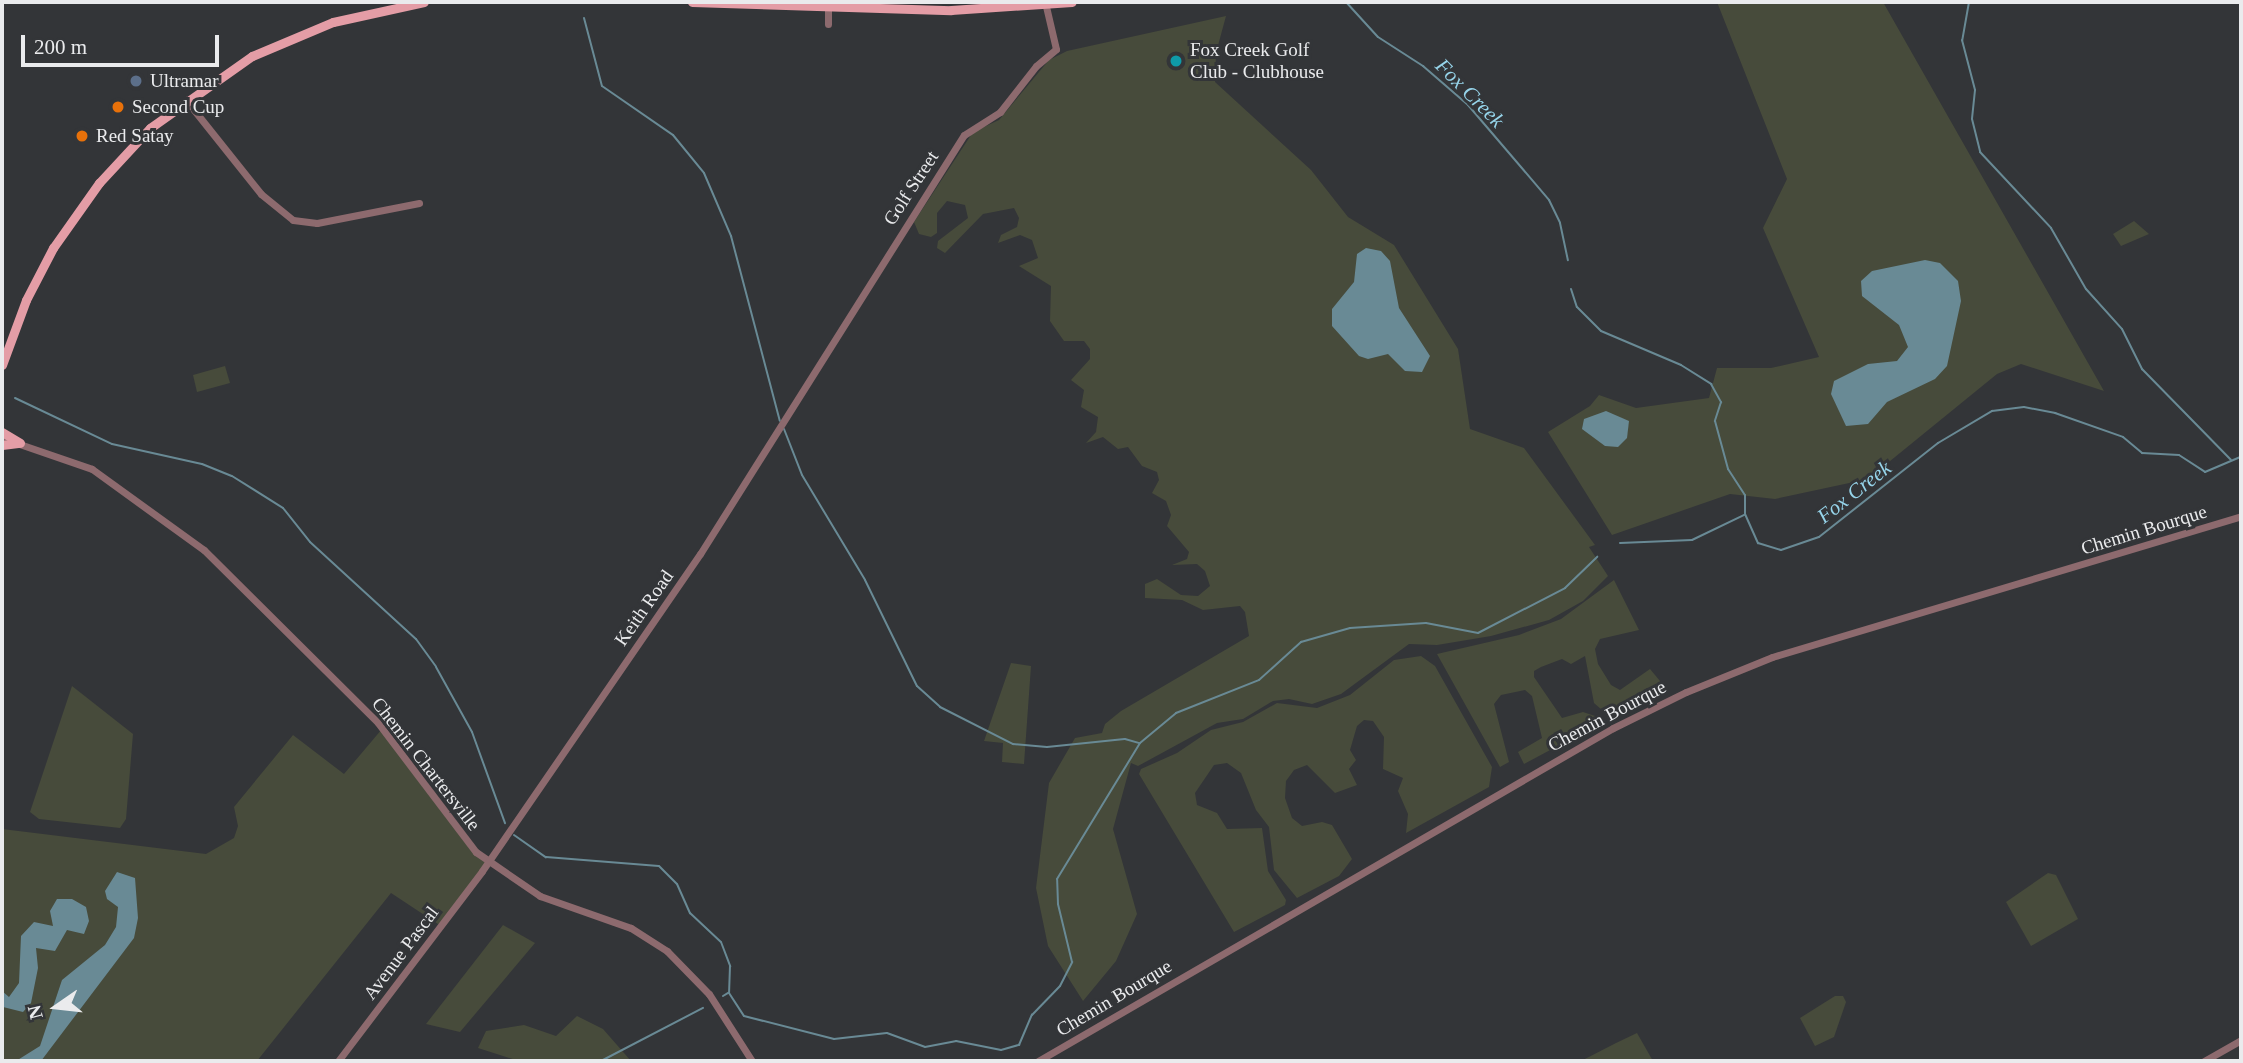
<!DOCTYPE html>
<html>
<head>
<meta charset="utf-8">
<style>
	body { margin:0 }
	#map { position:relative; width:2243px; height:1063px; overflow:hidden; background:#333538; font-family:Georgia,serif }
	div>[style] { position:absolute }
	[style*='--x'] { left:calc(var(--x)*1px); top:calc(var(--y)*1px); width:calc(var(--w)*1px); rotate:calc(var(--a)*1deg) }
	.green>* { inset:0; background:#474b3b }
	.water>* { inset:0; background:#698a95 }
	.stream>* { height:2px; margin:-1px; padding:0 1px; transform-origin:1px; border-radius:1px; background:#698a95 }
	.minor>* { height:7px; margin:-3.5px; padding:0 3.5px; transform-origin:3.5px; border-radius:3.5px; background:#8d6a6e }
	.major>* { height:9px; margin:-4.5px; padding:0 4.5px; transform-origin:4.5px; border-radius:4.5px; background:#e49da6 }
	.dots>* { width:19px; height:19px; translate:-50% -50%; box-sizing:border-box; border:4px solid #333538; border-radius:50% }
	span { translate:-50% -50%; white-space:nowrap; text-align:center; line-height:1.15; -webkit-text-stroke:6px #333538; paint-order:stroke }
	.poi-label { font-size:19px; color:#eaebed }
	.left { translate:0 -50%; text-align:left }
	.street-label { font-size:19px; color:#eaebed }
	.water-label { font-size:21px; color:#96d4ea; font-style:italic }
	.frame { position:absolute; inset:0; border:4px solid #eaebed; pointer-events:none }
	.north { position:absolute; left:21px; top:972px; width:70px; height:70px; -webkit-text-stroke:5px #333538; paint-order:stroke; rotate:256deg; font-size:19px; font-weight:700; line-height:28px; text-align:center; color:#eaebed }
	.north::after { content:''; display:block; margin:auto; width:24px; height:32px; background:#eaebed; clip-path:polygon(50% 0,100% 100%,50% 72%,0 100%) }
	.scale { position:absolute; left:21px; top:35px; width:198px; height:32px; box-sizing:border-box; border:4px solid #eaebed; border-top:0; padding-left:9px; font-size:21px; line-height:24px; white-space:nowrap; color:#eaebed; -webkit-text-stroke:5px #333538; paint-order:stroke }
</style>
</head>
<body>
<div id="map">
	<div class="green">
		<div style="clip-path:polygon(1717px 2px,1883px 2px,2104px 391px,2021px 364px,1997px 374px,1868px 479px,1775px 499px,1730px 494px,1612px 535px,1548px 432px,1590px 406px,1599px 395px,1636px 408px,1709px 398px,1717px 368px,1771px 368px,1819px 357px,1763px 228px,1787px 179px)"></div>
		<div style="clip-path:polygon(1226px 16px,1216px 53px,1215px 82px,1311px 170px,1348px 217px,1394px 245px,1458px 349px,1470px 429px,1524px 448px,1595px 545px,1589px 547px,1608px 576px,1583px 601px,1549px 620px,1491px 636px,1437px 645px,1409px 644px,1341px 694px,1312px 704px,1289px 699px,1273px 701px,1243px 719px,1217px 723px,1138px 766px,1131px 763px,1113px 829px,1137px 914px,1116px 961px,1083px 1001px,1048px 946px,1036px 888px,1049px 783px,1075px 738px,1102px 733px,1105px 724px,1121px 711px,1249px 636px,1245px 612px,1240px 606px,1203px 610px,1182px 600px,1145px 598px,1145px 584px,1157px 579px,1181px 595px,1198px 596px,1210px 586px,1205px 571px,1197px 564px,1172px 565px,1187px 559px,1189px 552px,1167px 526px,1171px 515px,1166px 501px,1152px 493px,1159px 480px,1157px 472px,1142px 466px,1128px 447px,1118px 449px,1103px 437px,1086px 443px,1096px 432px,1098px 417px,1081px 407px,1084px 390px,1071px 380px,1090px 359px,1090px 349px,1084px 341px,1064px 341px,1050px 321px,1051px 286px,1019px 266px,1038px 258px,1032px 240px,1020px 235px,998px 243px,1001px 235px,1017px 227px,1019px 218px,1014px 208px,983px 214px,945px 253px,937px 248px,938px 241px,968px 218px,965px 205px,947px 201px,937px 213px,937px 233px,931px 237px,919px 234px,914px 222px,973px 132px,999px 120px,1049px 60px,1067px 51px)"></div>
		<div style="clip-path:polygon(2134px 221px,2149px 234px,2121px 246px,2113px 234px)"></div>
		<div style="clip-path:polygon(225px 366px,230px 383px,197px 392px,193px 375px)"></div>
		<div style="clip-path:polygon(1614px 580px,1639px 630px,1600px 639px,1595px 649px,1598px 664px,1611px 685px,1620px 690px,1650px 669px,1660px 681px,1659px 692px,1611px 718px,1594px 703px,1585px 656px,1571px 664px,1562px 659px,1541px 667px,1534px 671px,1534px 677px,1562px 718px,1583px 712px,1595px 716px,1597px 725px,1524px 764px,1518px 752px,1542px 738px,1532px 696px,1525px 690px,1501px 695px,1494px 704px,1509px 762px,1500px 767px,1437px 654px,1519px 635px,1561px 619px)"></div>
		<div style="clip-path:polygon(1421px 656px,1435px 666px,1492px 767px,1489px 787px,1406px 833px,1408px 814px,1398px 791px,1403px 778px,1383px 769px,1384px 737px,1373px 721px,1364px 720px,1357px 726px,1350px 750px,1356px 760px,1349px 769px,1357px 785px,1335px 793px,1307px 765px,1294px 770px,1286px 781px,1285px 798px,1292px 818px,1302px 826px,1322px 822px,1332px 825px,1352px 859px,1339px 876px,1297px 898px,1274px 870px,1269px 827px,1256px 810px,1241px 773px,1227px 763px,1214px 765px,1195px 793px,1197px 805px,1217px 813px,1227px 829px,1262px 828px,1268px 871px,1286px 900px,1285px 905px,1234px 932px,1139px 774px,1141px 769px,1177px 753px,1211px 730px,1243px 722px,1277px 703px,1317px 708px,1350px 695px,1394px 660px)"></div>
		<div style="clip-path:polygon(1011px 663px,1031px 666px,1024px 764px,1002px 762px,1003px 743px,984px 741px)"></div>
		<div style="clip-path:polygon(72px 686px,133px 734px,126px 819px,120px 828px,39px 819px,30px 812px)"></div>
		<div style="clip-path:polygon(382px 729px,488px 862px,441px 926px,391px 893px,257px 1061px,2px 1061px,2px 829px,206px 854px,234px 838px,238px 826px,234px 807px,293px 735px,344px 774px)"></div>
		<div style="clip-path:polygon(2048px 873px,2056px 875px,2078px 919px,2031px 946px,2006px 902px)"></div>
		<div style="clip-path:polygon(503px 925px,535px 943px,460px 1032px,426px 1024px)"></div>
		<div style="clip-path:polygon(1835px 996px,1843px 996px,1846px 1002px,1834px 1037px,1815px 1046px,1800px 1018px)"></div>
		<div style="clip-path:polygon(577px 1016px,603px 1029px,631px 1061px,519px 1061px,478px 1048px,486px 1031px,524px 1025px,556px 1036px)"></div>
		<div style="clip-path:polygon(1637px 1033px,1653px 1061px,1581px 1061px,1616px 1043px)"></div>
	</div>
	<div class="water">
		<div style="clip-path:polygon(1366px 248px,1381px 251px,1390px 261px,1399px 308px,1430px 356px,1422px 372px,1405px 371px,1388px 354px,1368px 359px,1359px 356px,1332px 326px,1332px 309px,1354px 282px,1357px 254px)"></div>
		<div style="clip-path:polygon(1925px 260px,1940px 263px,1958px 281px,1961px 301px,1947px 366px,1935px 379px,1887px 402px,1868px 424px,1846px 426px,1831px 394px,1834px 381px,1868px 364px,1897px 361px,1908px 347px,1899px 325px,1862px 296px,1861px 281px,1872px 271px)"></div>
		<div style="clip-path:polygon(1606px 411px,1629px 421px,1627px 438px,1618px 447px,1605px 446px,1582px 429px,1584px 419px)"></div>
		<div style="clip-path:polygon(117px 872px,135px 878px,138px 918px,134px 938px,41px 1061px,16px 1061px,40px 1046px,62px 980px,105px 945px,116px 927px,118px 907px,107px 899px,105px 891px)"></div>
		<div style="clip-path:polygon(57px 899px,72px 899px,86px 907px,89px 921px,84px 934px,67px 930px,55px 951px,36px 948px,38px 968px,31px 1003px,23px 1012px,3px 1007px,2px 991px,9px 997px,19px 983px,21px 936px,34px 922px,53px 926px,50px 911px)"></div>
	</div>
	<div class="stream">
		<div style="--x:1346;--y:2;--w:47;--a:47.6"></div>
		<div style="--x:1378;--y:37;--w:54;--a:32.8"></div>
		<div style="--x:1423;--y:66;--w:60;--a:40.9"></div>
		<div style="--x:1468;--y:105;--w:125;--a:49.5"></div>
		<div style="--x:1549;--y:200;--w:25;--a:64"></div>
		<div style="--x:1560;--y:223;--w:38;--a:78"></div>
		<div style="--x:1969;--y:2;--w:39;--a:100"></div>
		<div style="--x:1962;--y:40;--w:52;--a:75.4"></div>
		<div style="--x:1975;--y:90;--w:29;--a:96"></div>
		<div style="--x:1972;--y:119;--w:34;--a:76"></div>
		<div style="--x:1980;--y:152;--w:104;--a:46.9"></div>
		<div style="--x:2051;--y:228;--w:70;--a:60.2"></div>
		<div style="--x:2086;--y:289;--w:54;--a:48"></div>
		<div style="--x:2122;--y:329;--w:45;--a:63.4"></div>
		<div style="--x:2142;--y:369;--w:127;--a:45.6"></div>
		<div style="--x:584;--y:18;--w:70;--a:75.2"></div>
		<div style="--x:602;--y:86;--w:86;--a:34.6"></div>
		<div style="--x:673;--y:135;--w:49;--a:50.8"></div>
		<div style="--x:704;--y:173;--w:69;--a:66.8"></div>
		<div style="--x:731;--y:236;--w:191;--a:75.2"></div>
		<div style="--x:1571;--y:289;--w:19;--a:72"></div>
		<div style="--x:1577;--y:307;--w:34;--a:45"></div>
		<div style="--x:1601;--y:331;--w:87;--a:23"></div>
		<div style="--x:1681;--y:365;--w:36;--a:32"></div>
		<div style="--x:1711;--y:384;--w:21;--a:61"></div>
		<div style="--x:1721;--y:402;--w:20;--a:108"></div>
		<div style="--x:1715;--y:421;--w:50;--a:74.8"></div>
		<div style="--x:1728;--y:469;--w:31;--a:57"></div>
		<div style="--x:1745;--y:495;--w:19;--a:90"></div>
		<div style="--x:1745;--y:514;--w:32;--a:66"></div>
		<div style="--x:1758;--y:543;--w:24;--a:17"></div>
		<div style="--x:1781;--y:550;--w:40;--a:-18.9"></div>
		<div style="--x:1819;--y:537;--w:152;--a:-38.3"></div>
		<div style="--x:1938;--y:443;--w:63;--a:-30.7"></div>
		<div style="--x:1992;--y:411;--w:32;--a:-7"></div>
		<div style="--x:2024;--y:407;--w:32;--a:11"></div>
		<div style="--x:2055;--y:413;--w:72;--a:19.4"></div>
		<div style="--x:2123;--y:437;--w:25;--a:40"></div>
		<div style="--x:2142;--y:453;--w:37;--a:3"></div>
		<div style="--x:2179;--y:455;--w:31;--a:33"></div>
		<div style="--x:2205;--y:472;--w:39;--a:-23"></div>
		<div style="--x:15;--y:398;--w:107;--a:25.4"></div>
		<div style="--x:112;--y:444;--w:92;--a:12.5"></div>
		<div style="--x:202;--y:464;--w:32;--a:22"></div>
		<div style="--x:232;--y:476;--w:60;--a:32.1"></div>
		<div style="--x:283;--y:508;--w:43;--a:51.5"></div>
		<div style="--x:310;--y:542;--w:144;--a:42.5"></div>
		<div style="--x:416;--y:639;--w:34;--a:54"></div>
		<div style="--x:436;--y:667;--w:74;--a:61"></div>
		<div style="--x:472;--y:732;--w:97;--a:70.1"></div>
		<div style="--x:784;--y:429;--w:49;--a:68.6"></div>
		<div style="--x:802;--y:475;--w:122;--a:59"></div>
		<div style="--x:865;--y:580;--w:118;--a:63.9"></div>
		<div style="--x:917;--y:686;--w:31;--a:42"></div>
		<div style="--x:940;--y:707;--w:82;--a:26.9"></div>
		<div style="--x:1013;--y:744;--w:34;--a:5"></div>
		<div style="--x:1047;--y:747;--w:78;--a:-5.9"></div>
		<div style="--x:1125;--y:739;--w:15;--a:16"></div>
		<div style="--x:1620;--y:543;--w:72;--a:-2.4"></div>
		<div style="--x:1692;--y:540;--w:58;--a:-25.7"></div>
		<div style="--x:514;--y:835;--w:39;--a:35"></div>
		<div style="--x:546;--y:857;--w:113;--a:4.6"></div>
		<div style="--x:659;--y:866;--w:25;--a:45"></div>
		<div style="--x:677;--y:884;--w:32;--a:66"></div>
		<div style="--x:690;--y:913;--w:42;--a:43.1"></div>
		<div style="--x:721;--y:942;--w:26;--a:69"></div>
		<div style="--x:730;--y:966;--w:27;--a:92"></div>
		<div style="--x:729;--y:993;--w:27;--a:57"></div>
		<div style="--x:744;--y:1016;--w:93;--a:14.3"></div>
		<div style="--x:834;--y:1039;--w:53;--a:-6.5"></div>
		<div style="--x:887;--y:1033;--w:40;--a:20.2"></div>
		<div style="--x:925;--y:1047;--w:32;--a:-11"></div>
		<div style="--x:956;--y:1041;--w:46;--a:11.3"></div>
		<div style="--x:1001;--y:1050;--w:19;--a:-16"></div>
		<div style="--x:1019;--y:1045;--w:33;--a:-67"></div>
		<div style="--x:1032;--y:1015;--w:40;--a:-46"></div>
		<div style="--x:1060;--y:986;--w:27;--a:-63"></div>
		<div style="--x:1072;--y:962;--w:60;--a:-103.6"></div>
		<div style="--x:1058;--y:904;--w:25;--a:-92"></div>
		<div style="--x:1057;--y:879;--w:159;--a:-58.6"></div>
		<div style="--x:1140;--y:743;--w:47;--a:-39.8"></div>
		<div style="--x:1176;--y:713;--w:89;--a:-21.7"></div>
		<div style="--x:1259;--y:680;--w:57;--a:-42.1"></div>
		<div style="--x:1301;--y:642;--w:51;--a:-15.9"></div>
		<div style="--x:1350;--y:628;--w:76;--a:-3.8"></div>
		<div style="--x:1426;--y:623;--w:53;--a:10.9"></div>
		<div style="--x:1478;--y:633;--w:98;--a:-27.3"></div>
		<div style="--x:1565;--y:588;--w:45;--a:-44.1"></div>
		<div style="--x:723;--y:996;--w:6;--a:-31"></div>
		<div style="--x:601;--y:1061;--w:115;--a:-27.5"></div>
	</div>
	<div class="minor">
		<div style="--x:828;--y:24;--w:22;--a:-90"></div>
		<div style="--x:186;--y:100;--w:120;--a:51.4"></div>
		<div style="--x:261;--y:194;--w:41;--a:39.1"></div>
		<div style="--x:293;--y:220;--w:24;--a:7"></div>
		<div style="--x:317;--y:223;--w:104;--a:-11.1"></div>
		<div style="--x:2;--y:438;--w:95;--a:19"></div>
		<div style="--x:92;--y:469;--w:138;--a:35.9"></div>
		<div style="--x:204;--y:550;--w:245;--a:44.8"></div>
		<div style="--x:378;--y:723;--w:162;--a:52.8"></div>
		<div style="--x:476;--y:852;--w:78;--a:34.5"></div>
		<div style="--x:540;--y:896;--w:96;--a:19.4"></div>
		<div style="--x:631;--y:928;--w:43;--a:32.6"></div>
		<div style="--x:667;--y:951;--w:60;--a:45.7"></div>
		<div style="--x:709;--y:994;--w:80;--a:57.3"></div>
		<div style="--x:338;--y:1061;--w:238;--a:-52.8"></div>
		<div style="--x:482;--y:871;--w:385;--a:-55.5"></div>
		<div style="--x:700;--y:554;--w:495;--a:-57.8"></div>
		<div style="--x:964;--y:135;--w:43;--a:-32.6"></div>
		<div style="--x:1000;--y:112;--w:58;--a:-52"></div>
		<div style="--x:1036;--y:66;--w:26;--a:-40"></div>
		<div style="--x:1056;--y:49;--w:48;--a:-103.2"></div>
		<div style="--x:1038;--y:1061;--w:664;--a:-30.08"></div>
		<div style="--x:1613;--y:728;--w:81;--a:-26.3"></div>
		<div style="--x:1686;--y:692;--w:93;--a:-22.1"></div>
		<div style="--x:1772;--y:657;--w:490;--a:-16.7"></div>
		<div style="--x:2204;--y:1061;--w:43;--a:-29.6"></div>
	</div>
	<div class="major">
		<div style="--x:692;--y:2;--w:259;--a:1.8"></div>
		<div style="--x:951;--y:10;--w:121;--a:-3.8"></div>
		<div style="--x:2;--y:365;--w:69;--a:-69.7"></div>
		<div style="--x:26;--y:300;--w:59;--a:-62.6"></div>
		<div style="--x:53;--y:248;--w:80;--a:-54.7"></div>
		<div style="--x:99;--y:183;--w:75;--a:-47.2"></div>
		<div style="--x:150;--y:128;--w:125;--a:-35.2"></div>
		<div style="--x:252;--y:56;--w:88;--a:-22.8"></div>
		<div style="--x:333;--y:22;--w:93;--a:-12.4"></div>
		<div style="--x:2;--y:432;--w:21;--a:31"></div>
		<div style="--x:2;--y:445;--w:16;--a:-7"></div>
	</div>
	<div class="dots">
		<div style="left:1176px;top:61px;background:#0f9aa8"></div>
		<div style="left:136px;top:81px;background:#5c6f8a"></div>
		<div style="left:118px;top:107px;background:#e8710a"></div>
		<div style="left:82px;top:136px;background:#e8710a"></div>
	</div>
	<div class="poi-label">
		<span class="left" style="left:1190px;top:61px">Fox Creek Golf<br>Club - Clubhouse</span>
		<span class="left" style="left:150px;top:81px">Ultramar</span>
		<span class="left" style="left:132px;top:107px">Second Cup</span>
		<span class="left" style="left:96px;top:136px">Red Satay</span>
	</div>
	<div class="street-label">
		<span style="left:911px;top:188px;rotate:-57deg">Golf Street</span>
		<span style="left:2144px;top:530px;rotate:-17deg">Chemin Bourque</span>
		<span style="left:644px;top:608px;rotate:-55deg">Keith Road</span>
		<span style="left:1607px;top:716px;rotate:-28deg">Chemin Bourque</span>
		<span style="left:426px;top:764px;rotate:52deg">Chemin Chartersville</span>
		<span style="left:401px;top:953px;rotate:-53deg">Avenue Pascal</span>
		<span style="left:1114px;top:998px;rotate:-31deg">Chemin Bourque</span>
	</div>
	<div class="water-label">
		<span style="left:1470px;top:93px;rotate:45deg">Fox Creek</span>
		<span style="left:1854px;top:492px;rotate:-38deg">Fox Creek</span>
	</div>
	<div class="frame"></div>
	<div class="north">N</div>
	<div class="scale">200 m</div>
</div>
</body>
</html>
